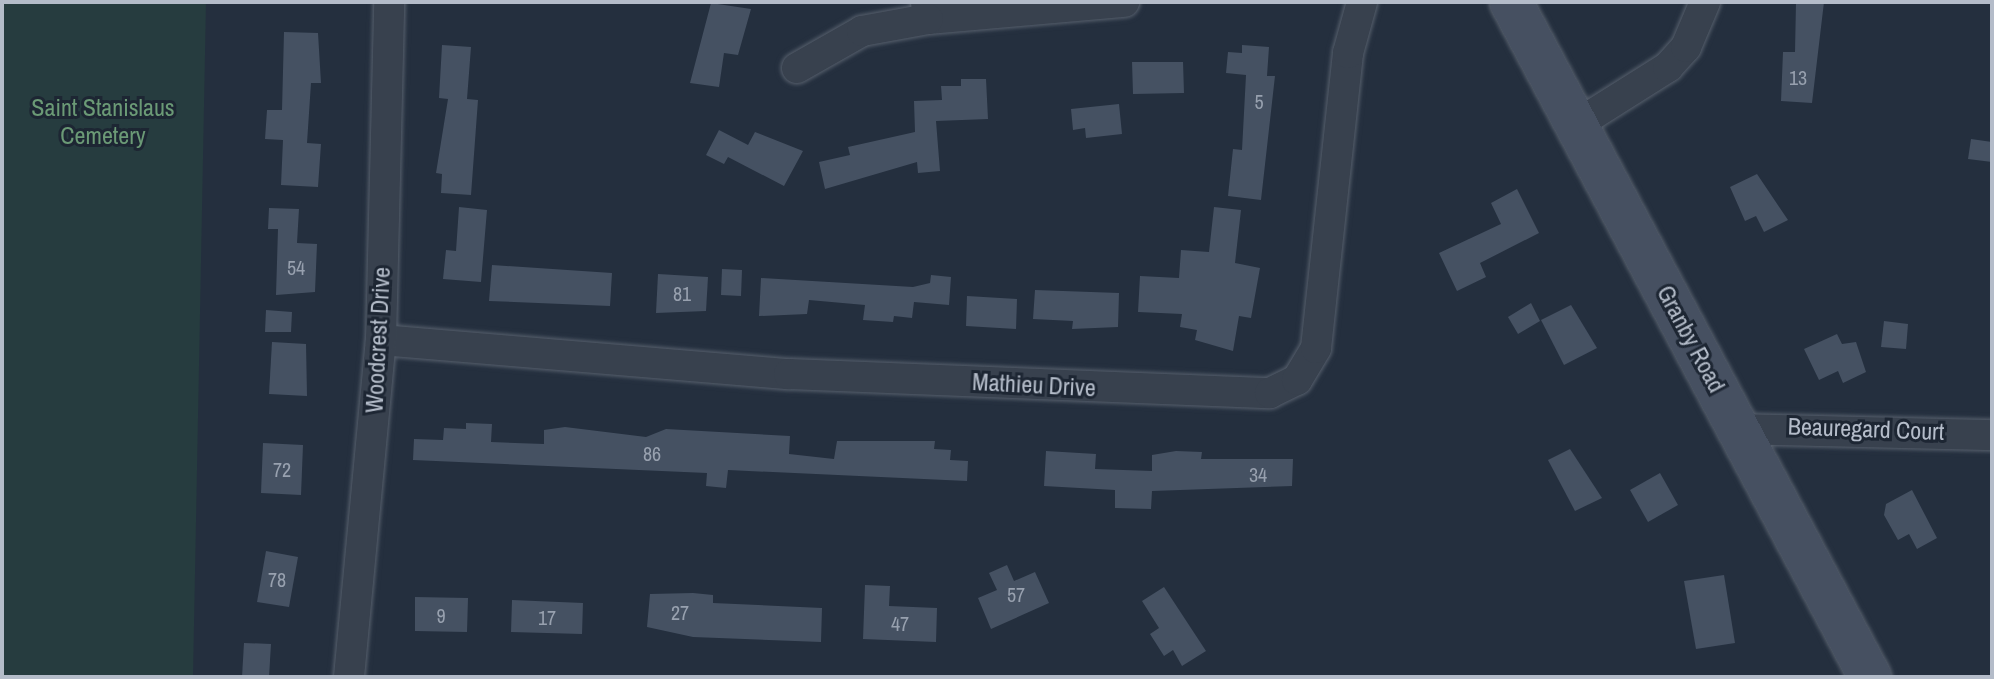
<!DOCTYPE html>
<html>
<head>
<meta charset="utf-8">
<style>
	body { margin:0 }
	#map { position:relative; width:1994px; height:679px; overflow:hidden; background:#242f3e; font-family:"Archivo Narrow",sans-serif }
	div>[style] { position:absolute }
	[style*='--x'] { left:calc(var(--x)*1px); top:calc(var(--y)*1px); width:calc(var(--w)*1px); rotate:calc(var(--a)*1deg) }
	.green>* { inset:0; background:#263c3f }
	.building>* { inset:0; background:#455162 }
	.roads { filter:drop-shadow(0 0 2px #565f6c) drop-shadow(0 0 2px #565f6c) }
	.minor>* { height:30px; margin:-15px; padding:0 15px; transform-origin:15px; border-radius:15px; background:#38414e }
	.secondary>* { height:42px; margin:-21px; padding:0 21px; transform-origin:21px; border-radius:21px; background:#465061 }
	span { translate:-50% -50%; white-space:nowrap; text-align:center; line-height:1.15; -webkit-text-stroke:6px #1d2633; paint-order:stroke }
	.number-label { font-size:20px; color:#98a1af }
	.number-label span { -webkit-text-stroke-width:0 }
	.park-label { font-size:24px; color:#6b9a76 }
	.street-label { font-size:24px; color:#b4bcc9 }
	.frame { position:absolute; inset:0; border:4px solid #b4bcc9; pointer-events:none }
</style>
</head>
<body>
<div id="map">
	<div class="green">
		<div style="clip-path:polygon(2px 2px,206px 2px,193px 677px,2px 677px)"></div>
	</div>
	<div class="building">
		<div style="clip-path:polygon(1796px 2px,1824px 2px,1812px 103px,1781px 101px,1783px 52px,1795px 52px)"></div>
		<div style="clip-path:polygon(711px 3px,751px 9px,738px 55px,724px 53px,719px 87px,690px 83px)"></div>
		<div style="clip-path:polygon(284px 32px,318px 33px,321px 83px,311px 83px,307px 143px,321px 144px,318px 187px,281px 185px,283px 140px,265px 139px,267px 110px,282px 110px)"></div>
		<div style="clip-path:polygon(442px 45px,471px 47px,467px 99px,478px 100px,471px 195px,441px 193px,442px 174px,436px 173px,448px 99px,439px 98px)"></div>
		<div style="clip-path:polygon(1242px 45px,1269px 47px,1267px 76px,1275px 76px,1261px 200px,1228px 196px,1233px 149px,1242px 150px,1246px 75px,1226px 73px,1228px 52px,1242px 53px)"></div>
		<div style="clip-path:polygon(1132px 62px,1183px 62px,1184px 93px,1133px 94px)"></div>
		<div style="clip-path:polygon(961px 79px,986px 79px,988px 119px,936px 121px,940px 171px,918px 173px,917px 162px,825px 189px,819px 162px,850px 155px,848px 147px,915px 132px,914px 101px,942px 100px,941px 86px,961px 86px)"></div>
		<div style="clip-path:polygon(1119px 104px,1122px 134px,1086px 138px,1085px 128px,1073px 130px,1071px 109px)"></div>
		<div style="clip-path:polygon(719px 130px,748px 145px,755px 132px,803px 151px,784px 186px,728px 157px,724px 164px,706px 155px)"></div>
		<div style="clip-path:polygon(1971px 139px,1992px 142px,1992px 162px,1968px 159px)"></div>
		<div style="clip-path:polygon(1757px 174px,1788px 220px,1764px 232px,1756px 216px,1745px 221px,1730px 187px)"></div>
		<div style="clip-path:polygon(1517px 189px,1539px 233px,1480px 263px,1486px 277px,1457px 291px,1439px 253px,1501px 224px,1491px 203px)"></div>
		<div style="clip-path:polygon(459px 207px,487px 210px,481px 282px,443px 279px,446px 250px,456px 251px)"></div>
		<div style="clip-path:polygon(1214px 207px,1241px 210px,1235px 263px,1260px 268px,1251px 318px,1239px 316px,1233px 351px,1195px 340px,1197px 330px,1180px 327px,1182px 314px,1138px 312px,1140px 276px,1179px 278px,1181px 250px,1209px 252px)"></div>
		<div style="clip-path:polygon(269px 208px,299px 209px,297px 243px,317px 244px,315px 292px,276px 295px,278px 229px,268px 229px)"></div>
		<div style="clip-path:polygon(492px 265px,612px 273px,610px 306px,489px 301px)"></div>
		<div style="clip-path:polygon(722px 269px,742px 270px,741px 296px,721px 295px)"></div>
		<div style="clip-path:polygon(658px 274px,708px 277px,706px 311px,656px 313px)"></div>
		<div style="clip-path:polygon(931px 275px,951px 277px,949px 305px,914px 302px,912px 318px,894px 316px,893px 322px,863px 320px,865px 305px,809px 300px,807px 314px,759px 316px,761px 278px,913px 287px,930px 283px)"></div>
		<div style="clip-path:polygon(1035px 290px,1119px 293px,1118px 327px,1072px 329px,1073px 321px,1033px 319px)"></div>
		<div style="clip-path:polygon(967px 296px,1017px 299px,1016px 329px,966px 326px)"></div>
		<div style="clip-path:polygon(1531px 303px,1540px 321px,1518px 334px,1508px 317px)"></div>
		<div style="clip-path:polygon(1571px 305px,1597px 348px,1564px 365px,1541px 320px)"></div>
		<div style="clip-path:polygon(266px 310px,292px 312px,291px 332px,265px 332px)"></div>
		<div style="clip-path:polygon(1884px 321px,1908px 324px,1906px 349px,1881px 347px)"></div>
		<div style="clip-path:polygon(1837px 334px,1842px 344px,1856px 342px,1866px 372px,1843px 383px,1838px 371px,1819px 380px,1804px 349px)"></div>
		<div style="clip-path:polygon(272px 342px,306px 344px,307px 396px,269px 394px)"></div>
		<div style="clip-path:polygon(466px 423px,492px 424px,491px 442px,544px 444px,544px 430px,565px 427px,646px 437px,666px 429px,790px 436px,789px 454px,834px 459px,837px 441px,935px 441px,934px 449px,951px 450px,950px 460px,968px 461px,967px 481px,728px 470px,726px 488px,706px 486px,707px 473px,413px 460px,414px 439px,443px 440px,444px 428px,466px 429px)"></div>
		<div style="clip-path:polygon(263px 443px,303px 445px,301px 495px,261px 493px)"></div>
		<div style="clip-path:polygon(1570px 449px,1602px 498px,1575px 511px,1548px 460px)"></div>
		<div style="clip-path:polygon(1046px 451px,1096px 454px,1095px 469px,1152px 471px,1152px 455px,1176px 451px,1202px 452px,1201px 459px,1293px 459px,1292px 486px,1152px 491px,1151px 509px,1115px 508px,1115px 490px,1044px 486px)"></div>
		<div style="clip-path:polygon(1660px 473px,1678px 505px,1648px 522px,1630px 490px)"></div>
		<div style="clip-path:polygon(1912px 490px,1937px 538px,1917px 549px,1909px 534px,1898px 540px,1884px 515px,1886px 504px)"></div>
		<div style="clip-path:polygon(266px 551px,298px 557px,289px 607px,257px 602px)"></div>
		<div style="clip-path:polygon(1007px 565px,1014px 581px,1035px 572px,1049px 603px,991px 629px,978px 598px,997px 590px,989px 573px)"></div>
		<div style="clip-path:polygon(1724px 575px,1735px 643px,1696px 649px,1684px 581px)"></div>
		<div style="clip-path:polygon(865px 585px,890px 586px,889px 606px,937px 608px,936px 642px,863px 639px)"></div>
		<div style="clip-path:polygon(1164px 587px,1206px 651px,1182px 666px,1173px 650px,1164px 656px,1150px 634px,1159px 628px,1142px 601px)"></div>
		<div style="clip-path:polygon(693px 593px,713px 595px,713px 603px,822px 608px,821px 642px,693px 637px,647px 627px,650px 594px)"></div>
		<div style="clip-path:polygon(415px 597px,468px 598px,467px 632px,415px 631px)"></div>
		<div style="clip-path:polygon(512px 600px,583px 603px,582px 634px,511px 632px)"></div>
		<div style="clip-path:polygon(244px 643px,271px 644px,269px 677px,242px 677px)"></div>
	</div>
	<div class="roads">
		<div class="minor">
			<div style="--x:926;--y:2;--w:17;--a:83"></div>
			<div style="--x:928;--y:19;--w:197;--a:-5"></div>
			<div style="--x:797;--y:68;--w:75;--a:-29.6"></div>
			<div style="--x:862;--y:31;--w:67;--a:-10.3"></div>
			<div style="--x:1576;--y:125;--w:109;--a:-32.2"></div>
			<div style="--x:1668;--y:67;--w:27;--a:-48"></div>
			<div style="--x:1686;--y:47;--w:49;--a:-67.1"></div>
			<div style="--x:381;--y:340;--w:409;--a:4.8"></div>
			<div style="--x:789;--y:374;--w:481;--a:2.3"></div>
			<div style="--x:1270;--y:393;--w:30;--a:-26"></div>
			<div style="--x:1297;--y:380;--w:37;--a:-59"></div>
			<div style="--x:1316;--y:348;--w:297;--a:-83.8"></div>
			<div style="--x:1348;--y:53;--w:53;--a:-74.6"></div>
			<div style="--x:1740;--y:429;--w:252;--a:1.4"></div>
			<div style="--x:349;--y:677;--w:339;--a:-84.6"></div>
			<div style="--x:381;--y:340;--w:338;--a:-88.6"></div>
		</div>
		<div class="secondary">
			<div style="--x:1511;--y:2;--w:765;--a:61.99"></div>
		</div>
	</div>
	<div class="number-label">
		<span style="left:1798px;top:77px">13</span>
		<span style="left:1259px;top:101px">5</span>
		<span style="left:296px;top:267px">54</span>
		<span style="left:682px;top:293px">81</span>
		<span style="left:652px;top:453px">86</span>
		<span style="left:282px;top:469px">72</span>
		<span style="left:1258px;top:474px">34</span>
		<span style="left:277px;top:579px">78</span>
		<span style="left:1016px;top:594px">57</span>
		<span style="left:680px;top:612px">27</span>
		<span style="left:441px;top:615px">9</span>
		<span style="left:547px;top:617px">17</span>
		<span style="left:900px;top:623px">47</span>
	</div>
	<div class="park-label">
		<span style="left:103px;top:122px">Saint Stanislaus<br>Cemetery</span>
	</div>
	<div class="street-label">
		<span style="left:1691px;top:339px;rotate:62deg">Granby Road</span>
		<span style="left:378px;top:340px;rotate:-87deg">Woodcrest Drive</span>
		<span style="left:1034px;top:385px;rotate:3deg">Mathieu Drive</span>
		<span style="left:1866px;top:429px;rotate:2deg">Beauregard Court</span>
	</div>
	<div class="frame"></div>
</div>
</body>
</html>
